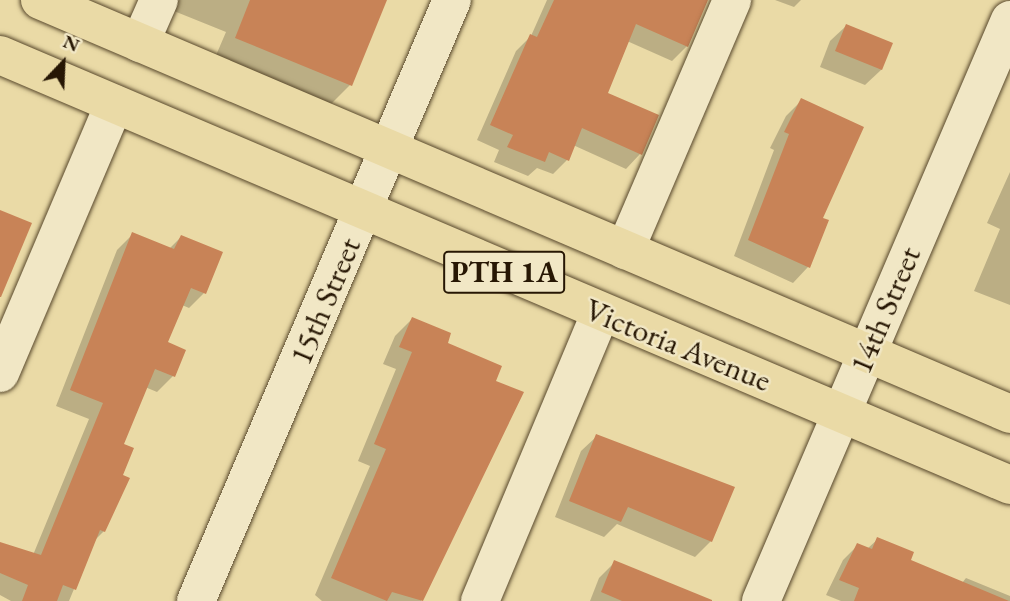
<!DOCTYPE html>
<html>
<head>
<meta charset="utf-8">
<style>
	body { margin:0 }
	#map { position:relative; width:1010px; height:601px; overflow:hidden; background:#eadaa6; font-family:"EB Garamond",serif }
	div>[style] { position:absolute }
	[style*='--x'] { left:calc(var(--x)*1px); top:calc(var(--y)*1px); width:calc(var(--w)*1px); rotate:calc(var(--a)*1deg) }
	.shadow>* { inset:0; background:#0003 }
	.building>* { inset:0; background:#c88357 }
	.roads { filter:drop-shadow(0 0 2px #58482c) drop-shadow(0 0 2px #58482c) }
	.minor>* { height:38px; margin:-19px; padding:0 19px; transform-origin:19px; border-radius:19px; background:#f1e7c5 }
	.major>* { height:38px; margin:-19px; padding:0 19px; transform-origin:19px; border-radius:19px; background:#eadaa6 }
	span { translate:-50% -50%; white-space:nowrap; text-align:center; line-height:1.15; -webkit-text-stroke:5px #f1e7c5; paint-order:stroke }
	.shield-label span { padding:2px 5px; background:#f1e7c5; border:2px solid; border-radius:5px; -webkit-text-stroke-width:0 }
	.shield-label { font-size:30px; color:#271704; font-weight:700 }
	.street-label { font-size:32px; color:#271704 }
	.north { position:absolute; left:28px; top:28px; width:70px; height:70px; -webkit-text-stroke:5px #f1e7c5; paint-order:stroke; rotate:23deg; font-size:19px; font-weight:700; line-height:28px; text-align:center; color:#271704 }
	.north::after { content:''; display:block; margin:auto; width:24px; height:32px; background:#271704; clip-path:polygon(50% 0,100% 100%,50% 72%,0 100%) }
</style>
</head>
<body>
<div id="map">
	<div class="shadow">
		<div style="clip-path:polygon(161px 0,385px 0,350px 85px,329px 106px,214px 60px,226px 32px,159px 5px)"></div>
		<div style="clip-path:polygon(547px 0,688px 0,687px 46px,672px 61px,627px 41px,606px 94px,640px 154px,626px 169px,573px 145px,567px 160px,553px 174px,537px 168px,528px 176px,494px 162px,499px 150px,477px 140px,516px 51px,531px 36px)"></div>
		<div style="clip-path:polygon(775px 0,801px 0,794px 7px)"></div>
		<div style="clip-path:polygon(846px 26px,891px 44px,881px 70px,865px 85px,820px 67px,830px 41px)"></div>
		<div style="clip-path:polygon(801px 101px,821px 219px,808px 267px,793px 283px,734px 256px,774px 150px,770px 148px,786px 116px)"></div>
		<div style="clip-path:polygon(1010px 172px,1010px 305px,974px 291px,1000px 229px,987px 223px)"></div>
		<div style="clip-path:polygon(133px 234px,169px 249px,181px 237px,204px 293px,189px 308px,182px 305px,165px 343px,173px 376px,157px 392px,145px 387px,122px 444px,104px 531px,94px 541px,69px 601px,11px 601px,0 595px,0 551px,33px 555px,89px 419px,56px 406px,117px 250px)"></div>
		<div style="clip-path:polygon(412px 319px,494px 382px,521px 393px,421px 601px,322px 601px,315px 595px,370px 466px,358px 461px,396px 369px,383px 364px,395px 336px)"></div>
		<div style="clip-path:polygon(597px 436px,711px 541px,695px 557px,617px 524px,604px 537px,555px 517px,581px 451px)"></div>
		<div style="clip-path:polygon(878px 539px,909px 560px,962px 583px,966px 578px,1010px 596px,1010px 601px,841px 601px,826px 595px,843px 560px,858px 545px,867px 549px)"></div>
		<div style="clip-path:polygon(615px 562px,660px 601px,590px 601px,599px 578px)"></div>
	</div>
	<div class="building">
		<div style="clip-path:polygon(250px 0,387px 0,352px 86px,235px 38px)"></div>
		<div style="clip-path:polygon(554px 0,708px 0,688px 47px,636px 24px,608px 93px,659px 115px,642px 155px,582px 128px,569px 161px,549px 152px,545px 162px,507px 147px,513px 135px,490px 125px,530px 34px,537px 37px)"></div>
		<div style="clip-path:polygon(846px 24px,893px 43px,882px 70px,835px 51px)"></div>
		<div style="clip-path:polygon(801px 98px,864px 127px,823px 218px,829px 220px,810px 268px,748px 240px,789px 134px,784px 132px)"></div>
		<div style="clip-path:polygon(0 210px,32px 223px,1px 297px,0 297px)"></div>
		<div style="clip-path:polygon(132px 232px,174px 249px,181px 235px,223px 252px,206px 294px,191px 288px,168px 342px,186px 350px,175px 377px,155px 369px,124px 444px,134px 448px,123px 475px,130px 478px,105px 532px,100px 530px,76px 590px,63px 585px,57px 601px,22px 601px,28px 585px,0 573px,0 542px,41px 555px,103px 403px,70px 390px)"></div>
		<div style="clip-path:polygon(412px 317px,451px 333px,448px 343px,502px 366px,496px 381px,524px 392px,423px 601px,392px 592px,387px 601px,331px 578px,386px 449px,374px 444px,412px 352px,399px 347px)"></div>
		<div style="clip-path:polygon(596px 434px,735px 487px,712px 542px,628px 507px,621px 522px,569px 501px)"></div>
		<div style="clip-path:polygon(877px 537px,914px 552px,911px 560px,1009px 601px,854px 601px,859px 588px,839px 580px,857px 543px,872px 549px)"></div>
		<div style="clip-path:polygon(614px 560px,712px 600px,712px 601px,622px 601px,601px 592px)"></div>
	</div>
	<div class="roads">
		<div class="minor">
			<div style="--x:140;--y:43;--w:47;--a:-66.2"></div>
			<div style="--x:625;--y:250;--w:272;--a:-66.8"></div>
			<div style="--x:0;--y:373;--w:292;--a:-67"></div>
			<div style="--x:196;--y:601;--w:653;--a:-66.93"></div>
			<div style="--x:480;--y:601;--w:311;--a:-67.3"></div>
			<div style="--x:761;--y:601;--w:632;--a:-66.8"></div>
		</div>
		<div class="major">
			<div style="--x:40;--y:0;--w:1055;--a:23.11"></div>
			<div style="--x:0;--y:55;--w:1098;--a:23.06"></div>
		</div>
	</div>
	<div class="shield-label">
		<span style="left:504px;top:272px">PTH 1A</span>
	</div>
	<div class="street-label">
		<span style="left:325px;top:301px;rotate:-67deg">15th Street</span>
		<span style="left:885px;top:310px;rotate:-67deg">14th Street</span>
		<span style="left:678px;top:345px;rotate:22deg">Victoria Avenue</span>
	</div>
	<div class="north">N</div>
</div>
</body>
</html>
